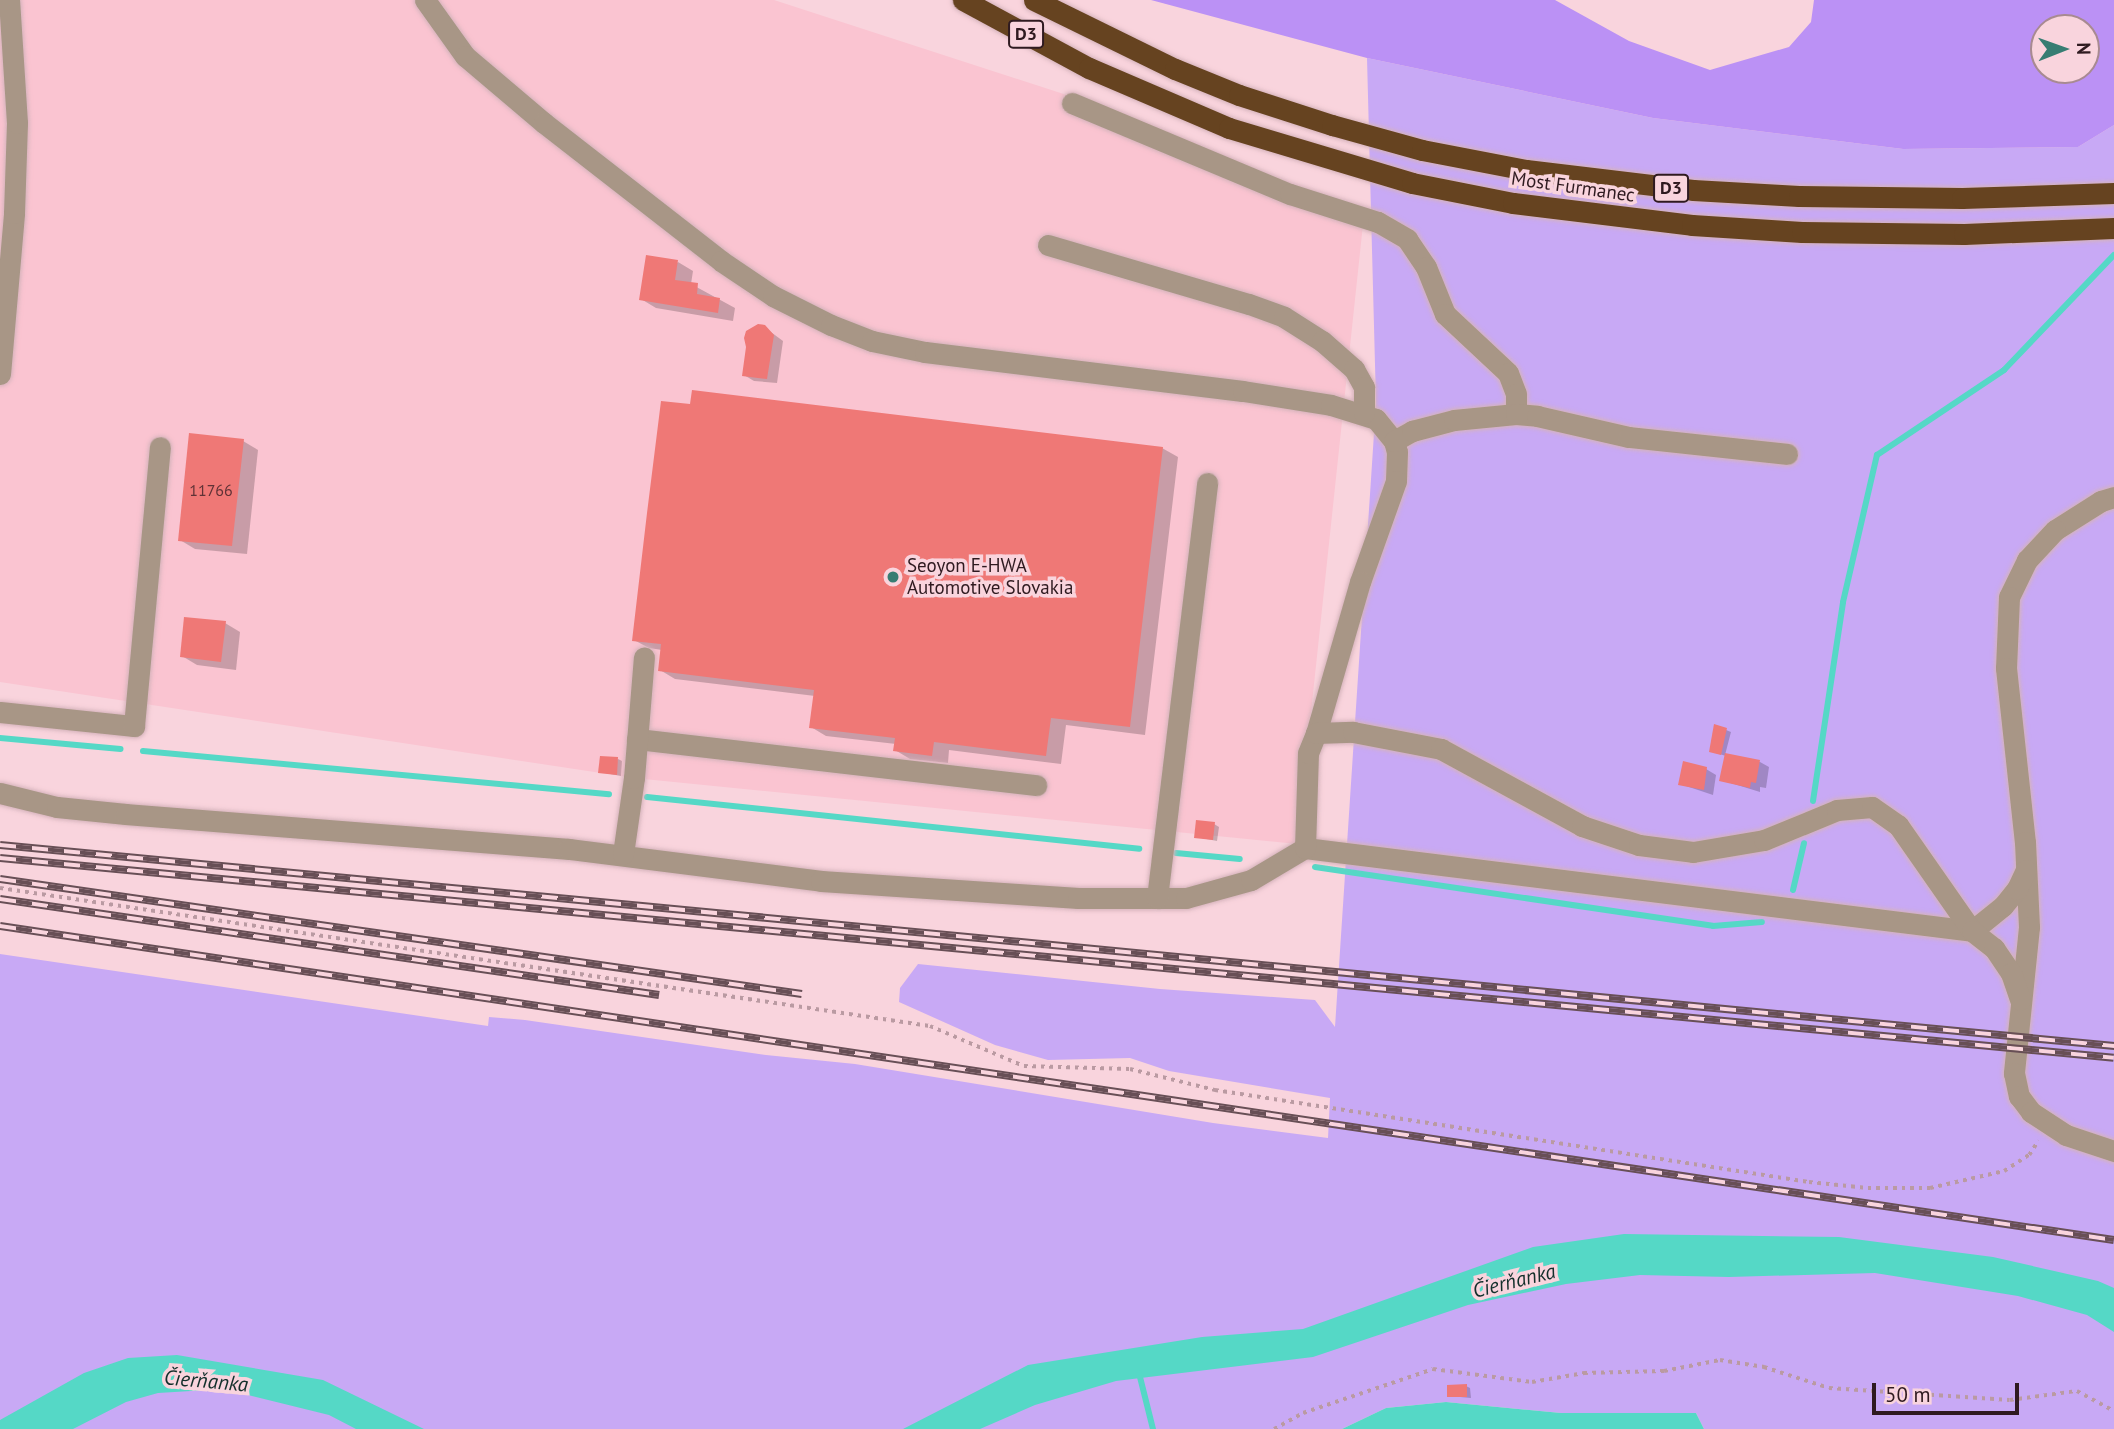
<!DOCTYPE html>
<html>
<head>
<meta charset="utf-8">
<style>
	body { margin:0 }
	#map { position:relative; width:2114px; height:1429px; overflow:hidden; background:#f9d4dd; font-family:"PT Sans",sans-serif }
	div>[style] { position:absolute }
	[style*='--x'] { left:calc(var(--x)*1px); top:calc(var(--y)*1px); width:calc(var(--w)*1px); rotate:calc(var(--a)*1deg) }
	.built>* { inset:0; background:#fac4d1 }
	.green>* { inset:0; background:#c8a9f5 }
	.forest>* { inset:0; background:#bb91f5 }
	.water>* { inset:0; background:#55d8c6 }
	.shadow>* { inset:0; background:#0003 }
	.stream>* { height:6px; margin:-3px; padding:0 3px; transform-origin:3px; border-radius:3px; background:#55d8c6 }
	.building>* { inset:0; background:#ef7876 }
	.path>* { height:3.5px; margin-top:-1.75px; transform-origin:0; background:repeating-linear-gradient(90deg,#ba9aa2 0 3.5px,transparent 0 8.5px) }
	.roads { filter:drop-shadow(0 0 2px #d5b3bb) drop-shadow(0 0 2px #d5b3bb) }
	.minor>* { height:21px; margin:-10.5px; padding:0 10.5px; transform-origin:10.5px; border-radius:10.5px; background:#a89686 }
	.highway>* { height:21px; margin:-10.5px; padding:0 10.5px; transform-origin:10.5px; border-radius:10.5px; background:#664320 }
	.rail>* { height:8px; margin-top:-4px; transform-origin:0; background:repeating-linear-gradient(90deg,#f9d4dd 0 16px,#684f56 0 32px); box-sizing:border-box; border-block:2px solid #684f56 }
	.dots>* { width:19px; height:19px; translate:-50% -50%; box-sizing:border-box; border:4px solid #f9d4dd; border-radius:50% }
	span { translate:-50% -50%; white-space:nowrap; text-align:center; line-height:1.15; -webkit-text-stroke:7px #f9d4dd; paint-order:stroke }
	.number-label { font-size:16px; color:#5f3236 }
	.number-label span { -webkit-text-stroke-width:0 }
	.shield-label span { padding:2px 5px; background:#f9d4dd; border:2px solid; border-radius:5px; -webkit-text-stroke-width:0 }
	.shield-label { font-size:18px; color:#2f1a20; font-weight:700 }
	.street-label { font-size:19px; color:#2f1a20 }
	.poi-label { font-size:19px; color:#2f1a20 }
	.left { translate:0 -50%; text-align:left }
	.water-label { font-size:21px; color:#132f2b; font-style:italic }
	.north { position:absolute; left:2030px; top:14px; width:70px; height:70px; box-sizing:border-box; background:#f9d4dd; border:2px solid #a88a91; border-radius:50%; rotate:89deg; font-size:19px; font-weight:700; line-height:28px; text-align:center; color:#2f1a20 }
	.north::after { content:''; display:block; margin:auto; width:24px; height:32px; background:#377d73; clip-path:polygon(50% 0,100% 100%,50% 72%,0 100%) }
	.scale { position:absolute; left:1872px; top:1383px; width:147px; height:32px; box-sizing:border-box; border:4px solid #2f1a20; border-top:0; padding-left:9px; font-size:21px; line-height:24px; white-space:nowrap; color:#2f1a20; -webkit-text-stroke:5px #f9d4dd; paint-order:stroke }
</style>
</head>
<body>
<div id="map">
	<div class="built">
		<div style="clip-path:polygon(0 0,774px 0,1122px 113px,1364px 215px,1297px 844px,634px 778px,0 682px)"></div>
	</div>
	<div class="green">
		<div style="clip-path:polygon(1367px 58px,1653px 118px,1903px 149px,2078px 147px,2114px 125px,2114px 1429px,1704px 1429px,1696px 1413px,1561px 1413px,1446px 1402px,1386px 1408px,1342px 1429px,0 1429px,0 954px,488px 1026px,489px 1017px,525px 1020px,766px 1055px,855px 1064px,1213px 1123px,1328px 1138px,1330px 1098px,1169px 1071px,1130px 1058px,1048px 1060px,995px 1045px,899px 1002px,900px 988px,918px 964px,1160px 989px,1315px 1000px,1335px 1027px,1376px 403px)"></div>
	</div>
	<div class="forest">
		<div style="clip-path:polygon(evenodd,1151px 0,1555px 0,1629px 41px,1710px 70px,1789px 47px,1811px 22px,1814px 0,2114px 0,2114px 125px,2078px 147px,1903px 149px,1653px 118px,1367px 58px,1151px 0,2044px 28px,2086px 28px,2086px 70px,2044px 70px,2044px 28px)"></div>
	</div>
	<div class="water">
		<div style="clip-path:polygon(1624px 1234px,1839px 1237px,1993px 1257px,2098px 1281px,2114px 1288px,2114px 1332px,2087px 1315px,2018px 1296px,1875px 1273px,1729px 1277px,1640px 1275px,1566px 1284px,1468px 1305px,1313px 1357px,1116px 1381px,1035px 1405px,980px 1429px,903px 1429px,1028px 1365px,1202px 1337px,1303px 1329px,1533px 1247px)"></div>
		<div style="clip-path:polygon(177px 1355px,323px 1380px,424px 1429px,356px 1429px,329px 1415px,224px 1389px,158px 1393px,126px 1402px,73px 1429px,0 1429px,0 1420px,84px 1373px,128px 1358px)"></div>
		<div style="clip-path:polygon(1446px 1402px,1561px 1413px,1696px 1413px,1704px 1429px,1342px 1429px,1386px 1408px)"></div>
	</div>
	<div class="shadow">
		<div style="clip-path:polygon(678px 262px,693px 271px,691px 284px,735px 308px,733px 321px,656px 308px,641px 299px)"></div>
		<div style="clip-path:polygon(764px 327px,783px 341px,777px 383px,754px 381px,744px 375px)"></div>
		<div style="clip-path:polygon(243px 441px,258px 450px,247px 554px,195px 549px,180px 540px)"></div>
		<div style="clip-path:polygon(1162px 448px,1178px 457px,1145px 735px,1066px 725px,1061px 764px,949px 750px,948px 763px,910px 759px,895px 750px,896px 744px,826px 736px,811px 727px,815px 696px,675px 679px,660px 670px,662px 650px,649px 648px,634px 640px)"></div>
		<div style="clip-path:polygon(225px 623px,240px 632px,236px 670px,197px 665px,182px 656px)"></div>
		<div style="clip-path:polygon(1716px 726px,1731px 732px,1725px 755px,1760px 762px,1769px 767px,1766px 788px,1760px 787px,1760px 792px,1721px 780px,1726px 756px,1716px 753px)"></div>
		<div style="clip-path:polygon(618px 759px,622px 761px,621px 776px,600px 772px)"></div>
		<div style="clip-path:polygon(1706px 769px,1716px 775px,1713px 795px,1680px 784px)"></div>
		<div style="clip-path:polygon(1214px 824px,1219px 827px,1217px 841px,1196px 837px)"></div>
		<div style="clip-path:polygon(1466px 1386px,1470px 1388px,1471px 1398px,1449px 1396px)"></div>
	</div>
	<div class="stream">
		<div style="--x:0;--y:738;--w:121;--a:5.2"></div>
		<div style="--x:143;--y:751;--w:468;--a:5.3"></div>
		<div style="--x:647;--y:797;--w:495;--a:6"></div>
		<div style="--x:1813;--y:801;--w:201;--a:-81.4"></div>
		<div style="--x:1843;--y:602;--w:151;--a:-77"></div>
		<div style="--x:1877;--y:455;--w:153;--a:-33.8"></div>
		<div style="--x:2004;--y:370;--w:159;--a:-46.3"></div>
		<div style="--x:1176;--y:853;--w:64;--a:5.4"></div>
		<div style="--x:1315;--y:867;--w:402;--a:8.4"></div>
		<div style="--x:1713;--y:926;--w:49;--a:-4.7"></div>
		<div style="--x:1793;--y:890;--w:48;--a:-76.8"></div>
		<div style="--x:1139;--y:1373;--w:58;--a:76"></div>
	</div>
	<div class="building">
		<div style="clip-path:polygon(646px 255px,678px 260px,675px 280px,698px 283px,697px 294px,720px 298px,718px 313px,639px 300px)"></div>
		<div style="clip-path:polygon(758px 324px,765px 325px,774px 335px,767px 379px,742px 376px,746px 347px,744px 338px,746px 331px)"></div>
		<div style="clip-path:polygon(692px 390px,1163px 447px,1130px 727px,1051px 718px,1046px 756px,934px 742px,932px 756px,893px 751px,895px 738px,809px 728px,814px 690px,658px 671px,661px 644px,632px 641px,647px 513px,661px 401px,690px 404px)"></div>
		<div style="clip-path:polygon(189px 433px,244px 439px,232px 546px,178px 541px)"></div>
		<div style="clip-path:polygon(184px 617px,226px 621px,221px 662px,180px 657px)"></div>
		<div style="clip-path:polygon(1714px 724px,1727px 728px,1721px 755px,1709px 752px)"></div>
		<div style="clip-path:polygon(1725px 753px,1760px 760px,1756px 783px,1751px 782px,1750px 788px,1719px 781px)"></div>
		<div style="clip-path:polygon(600px 756px,618px 757px,617px 775px,598px 773px)"></div>
		<div style="clip-path:polygon(1683px 761px,1707px 767px,1704px 790px,1678px 785px)"></div>
		<div style="clip-path:polygon(1196px 820px,1215px 822px,1213px 840px,1194px 838px)"></div>
		<div style="clip-path:polygon(1467px 1384px,1467px 1397px,1447px 1397px,1447px 1385px)"></div>
	</div>
	<div class="path">
		<div style="--x:0;--y:888;--w:940;--a:8.44"></div>
		<div style="--x:930;--y:1026;--w:102;--a:23.1"></div>
		<div style="--x:1024;--y:1066;--w:106;--a:1.6"></div>
		<div style="--x:1130;--y:1069;--w:88;--a:13.9"></div>
		<div style="--x:1215;--y:1090;--w:601;--a:8.8"></div>
		<div style="--x:1809;--y:1182;--w:59;--a:5.8"></div>
		<div style="--x:1868;--y:1188;--w:62;--a:0"></div>
		<div style="--x:1930;--y:1188;--w:76;--a:-12.9"></div>
		<div style="--x:2004;--y:1171;--w:30;--a:-33"></div>
		<div style="--x:2029;--y:1155;--w:17;--a:-57"></div>
		<div style="--x:1274;--y:1429;--w:33;--a:-29"></div>
		<div style="--x:1303;--y:1413;--w:137;--a:-18.7"></div>
		<div style="--x:1433;--y:1369;--w:100;--a:7.5"></div>
		<div style="--x:1532;--y:1382;--w:53;--a:-9.8"></div>
		<div style="--x:1584;--y:1373;--w:80;--a:-1.4"></div>
		<div style="--x:1664;--y:1371;--w:57;--a:-11.1"></div>
		<div style="--x:1720;--y:1360;--w:45;--a:9"></div>
		<div style="--x:1764;--y:1367;--w:68;--a:17.9"></div>
		<div style="--x:1829;--y:1388;--w:181;--a:3.8"></div>
		<div style="--x:2010;--y:1400;--w:68;--a:-7.7"></div>
		<div style="--x:2077;--y:1391;--w:42;--a:28.4"></div>
	</div>
	<div class="roads">
		<div class="minor">
			<div style="--x:425;--y:0;--w:69;--a:54.5"></div>
			<div style="--x:465;--y:56;--w:104;--a:40.3"></div>
			<div style="--x:544;--y:123;--w:224;--a:37.9"></div>
			<div style="--x:721;--y:261;--w:63;--a:33.9"></div>
			<div style="--x:773;--y:296;--w:65;--a:26.6"></div>
			<div style="--x:831;--y:325;--w:44;--a:21.3"></div>
			<div style="--x:872;--y:341;--w:54;--a:11.7"></div>
			<div style="--x:925;--y:352;--w:320;--a:7"></div>
			<div style="--x:1243;--y:391;--w:89;--a:9"></div>
			<div style="--x:1331;--y:405;--w:47;--a:17.3"></div>
			<div style="--x:1376;--y:419;--w:28;--a:51"></div>
			<div style="--x:1394;--y:441;--w:11;--a:75"></div>
			<div style="--x:1397;--y:452;--w:29;--a:92"></div>
			<div style="--x:1396;--y:481;--w:107;--a:109.6"></div>
			<div style="--x:1360;--y:582;--w:157;--a:106.2"></div>
			<div style="--x:1072;--y:103;--w:236;--a:22.7"></div>
			<div style="--x:1290;--y:194;--w:92;--a:17.7"></div>
			<div style="--x:1378;--y:222;--w:34;--a:30"></div>
			<div style="--x:1407;--y:239;--w:34;--a:56"></div>
			<div style="--x:1426;--y:267;--w:51;--a:68"></div>
			<div style="--x:1445;--y:314;--w:86;--a:43.1"></div>
			<div style="--x:1508;--y:373;--w:22;--a:69"></div>
			<div style="--x:1516;--y:394;--w:20;--a:90"></div>
			<div style="--x:1048;--y:245;--w:209;--a:16.4"></div>
			<div style="--x:1249;--y:304;--w:37;--a:20"></div>
			<div style="--x:1284;--y:317;--w:45;--a:32.3"></div>
			<div style="--x:1322;--y:341;--w:43;--a:41.2"></div>
			<div style="--x:1354;--y:369;--w:21;--a:61"></div>
			<div style="--x:1364;--y:387;--w:26;--a:90"></div>
			<div style="--x:0;--y:374;--w:162;--a:-85"></div>
			<div style="--x:14;--y:213;--w:90;--a:-88.1"></div>
			<div style="--x:17;--y:123;--w:123;--a:-93.7"></div>
			<div style="--x:1394;--y:441;--w:21;--a:-29"></div>
			<div style="--x:1412;--y:431;--w:43;--a:-14.7"></div>
			<div style="--x:1454;--y:420;--w:62;--a:-5.5"></div>
			<div style="--x:1516;--y:414;--w:21;--a:5"></div>
			<div style="--x:1537;--y:416;--w:94;--a:12.9"></div>
			<div style="--x:1629;--y:437;--w:159;--a:6.1"></div>
			<div style="--x:2114;--y:497;--w:14;--a:163"></div>
			<div style="--x:2101;--y:501;--w:54;--a:147.8"></div>
			<div style="--x:2055;--y:530;--w:41;--a:133"></div>
			<div style="--x:2027;--y:560;--w:41;--a:115.9"></div>
			<div style="--x:2009;--y:597;--w:71;--a:92.4"></div>
			<div style="--x:2006;--y:668;--w:175;--a:83.8"></div>
			<div style="--x:2025;--y:842;--w:85;--a:87.3"></div>
			<div style="--x:2029;--y:927;--w:147;--a:95.9"></div>
			<div style="--x:2014;--y:1073;--w:24;--a:78"></div>
			<div style="--x:2019;--y:1096;--w:20;--a:53"></div>
			<div style="--x:2031;--y:1112;--w:42;--a:33.3"></div>
			<div style="--x:2066;--y:1135;--w:51;--a:18.4"></div>
			<div style="--x:0;--y:712;--w:135;--a:6"></div>
			<div style="--x:134;--y:726;--w:280;--a:-84.7"></div>
			<div style="--x:637;--y:739;--w:402;--a:6.6"></div>
			<div style="--x:0;--y:793;--w:59;--a:13.8"></div>
			<div style="--x:57;--y:807;--w:69;--a:5.8"></div>
			<div style="--x:126;--y:814;--w:444;--a:4.5"></div>
			<div style="--x:569;--y:849;--w:254;--a:7.2"></div>
			<div style="--x:821;--y:881;--w:258;--a:3.8"></div>
			<div style="--x:1078;--y:898;--w:108;--a:0"></div>
			<div style="--x:1186;--y:898;--w:67;--a:-15.5"></div>
			<div style="--x:1251;--y:880;--w:63;--a:-30.7"></div>
			<div style="--x:1305;--y:848;--w:672;--a:7.09"></div>
			<div style="--x:1972;--y:931;--w:40;--a:-39"></div>
			<div style="--x:2003;--y:906;--w:22;--a:-51"></div>
			<div style="--x:2017;--y:889;--w:21;--a:-65"></div>
			<div style="--x:1305;--y:848;--w:95;--a:-88.2"></div>
			<div style="--x:1308;--y:753;--w:22;--a:-68"></div>
			<div style="--x:1316;--y:733;--w:37;--a:-2"></div>
			<div style="--x:1353;--y:732;--w:90;--a:10.9"></div>
			<div style="--x:1441;--y:749;--w:161;--a:28.6"></div>
			<div style="--x:1582;--y:826;--w:60;--a:18.4"></div>
			<div style="--x:1639;--y:845;--w:54;--a:7.4"></div>
			<div style="--x:1693;--y:852;--w:72;--a:-9.6"></div>
			<div style="--x:1764;--y:840;--w:79;--a:-22.3"></div>
			<div style="--x:1837;--y:810;--w:35;--a:-5"></div>
			<div style="--x:1872;--y:807;--w:32;--a:35"></div>
			<div style="--x:1898;--y:825;--w:129;--a:55.1"></div>
			<div style="--x:1972;--y:931;--w:28;--a:38"></div>
			<div style="--x:1994;--y:948;--w:30;--a:56"></div>
			<div style="--x:2011;--y:973;--w:28;--a:71"></div>
			<div style="--x:623;--y:854;--w:77;--a:-81.8"></div>
			<div style="--x:634;--y:778;--w:121;--a:-85.3"></div>
			<div style="--x:1157;--y:898;--w:418;--a:-83.1"></div>
		</div>
		<div class="highway">
			<div style="--x:963;--y:0;--w:143;--a:28.4"></div>
			<div style="--x:1089;--y:68;--w:152;--a:23.2"></div>
			<div style="--x:1229;--y:128;--w:191;--a:16.7"></div>
			<div style="--x:1412;--y:183;--w:103;--a:11.2"></div>
			<div style="--x:1513;--y:203;--w:180;--a:7"></div>
			<div style="--x:1692;--y:225;--w:110;--a:3.6"></div>
			<div style="--x:1802;--y:232;--w:162;--a:0.7"></div>
			<div style="--x:1964;--y:234;--w:150;--a:-2.3"></div>
			<div style="--x:1034;--y:0;--w:157;--a:26.1"></div>
			<div style="--x:1175;--y:69;--w:69;--a:22.1"></div>
			<div style="--x:1239;--y:95;--w:98;--a:17.9"></div>
			<div style="--x:1332;--y:125;--w:93;--a:15.5"></div>
			<div style="--x:1422;--y:150;--w:106;--a:10.9"></div>
			<div style="--x:1526;--y:170;--w:168;--a:6.8"></div>
			<div style="--x:1693;--y:190;--w:106;--a:3.2"></div>
			<div style="--x:1799;--y:196;--w:163;--a:0.7"></div>
			<div style="--x:1962;--y:198;--w:152;--a:-1.9"></div>
		</div>
	</div>
	<div class="rail">
		<div style="--x:0;--y:845;--w:2124;--a:5.43"></div>
		<div style="--x:0;--y:858;--w:2123;--a:5.4"></div>
		<div style="--x:0;--y:879;--w:810;--a:8.16"></div>
		<div style="--x:0;--y:899;--w:666;--a:8.29"></div>
		<div style="--x:0;--y:926;--w:2137;--a:8.45"></div>
	</div>
	<div class="dots">
		<div style="left:893px;top:577px;background:#377d73"></div>
	</div>
	<div class="number-label">
		<span style="left:211px;top:490px">11766</span>
	</div>
	<div class="shield-label">
		<span style="left:1026px;top:34px">D3</span>
		<span style="left:1671px;top:188px">D3</span>
	</div>
	<div class="street-label">
		<span style="left:1573px;top:187px;rotate:8deg">Most Furmanec</span>
	</div>
	<div class="poi-label">
		<span class="left" style="left:907px;top:577px">Seoyon E-HWA<br>Automotive Slovakia</span>
	</div>
	<div class="water-label">
		<span style="left:1514px;top:1281px;rotate:-14deg">Čierňanka</span>
		<span style="left:206px;top:1381px;rotate:5deg">Čierňanka</span>
	</div>
	<div class="north">N</div>
	<div class="scale">50 m</div>
</div>
</body>
</html>
